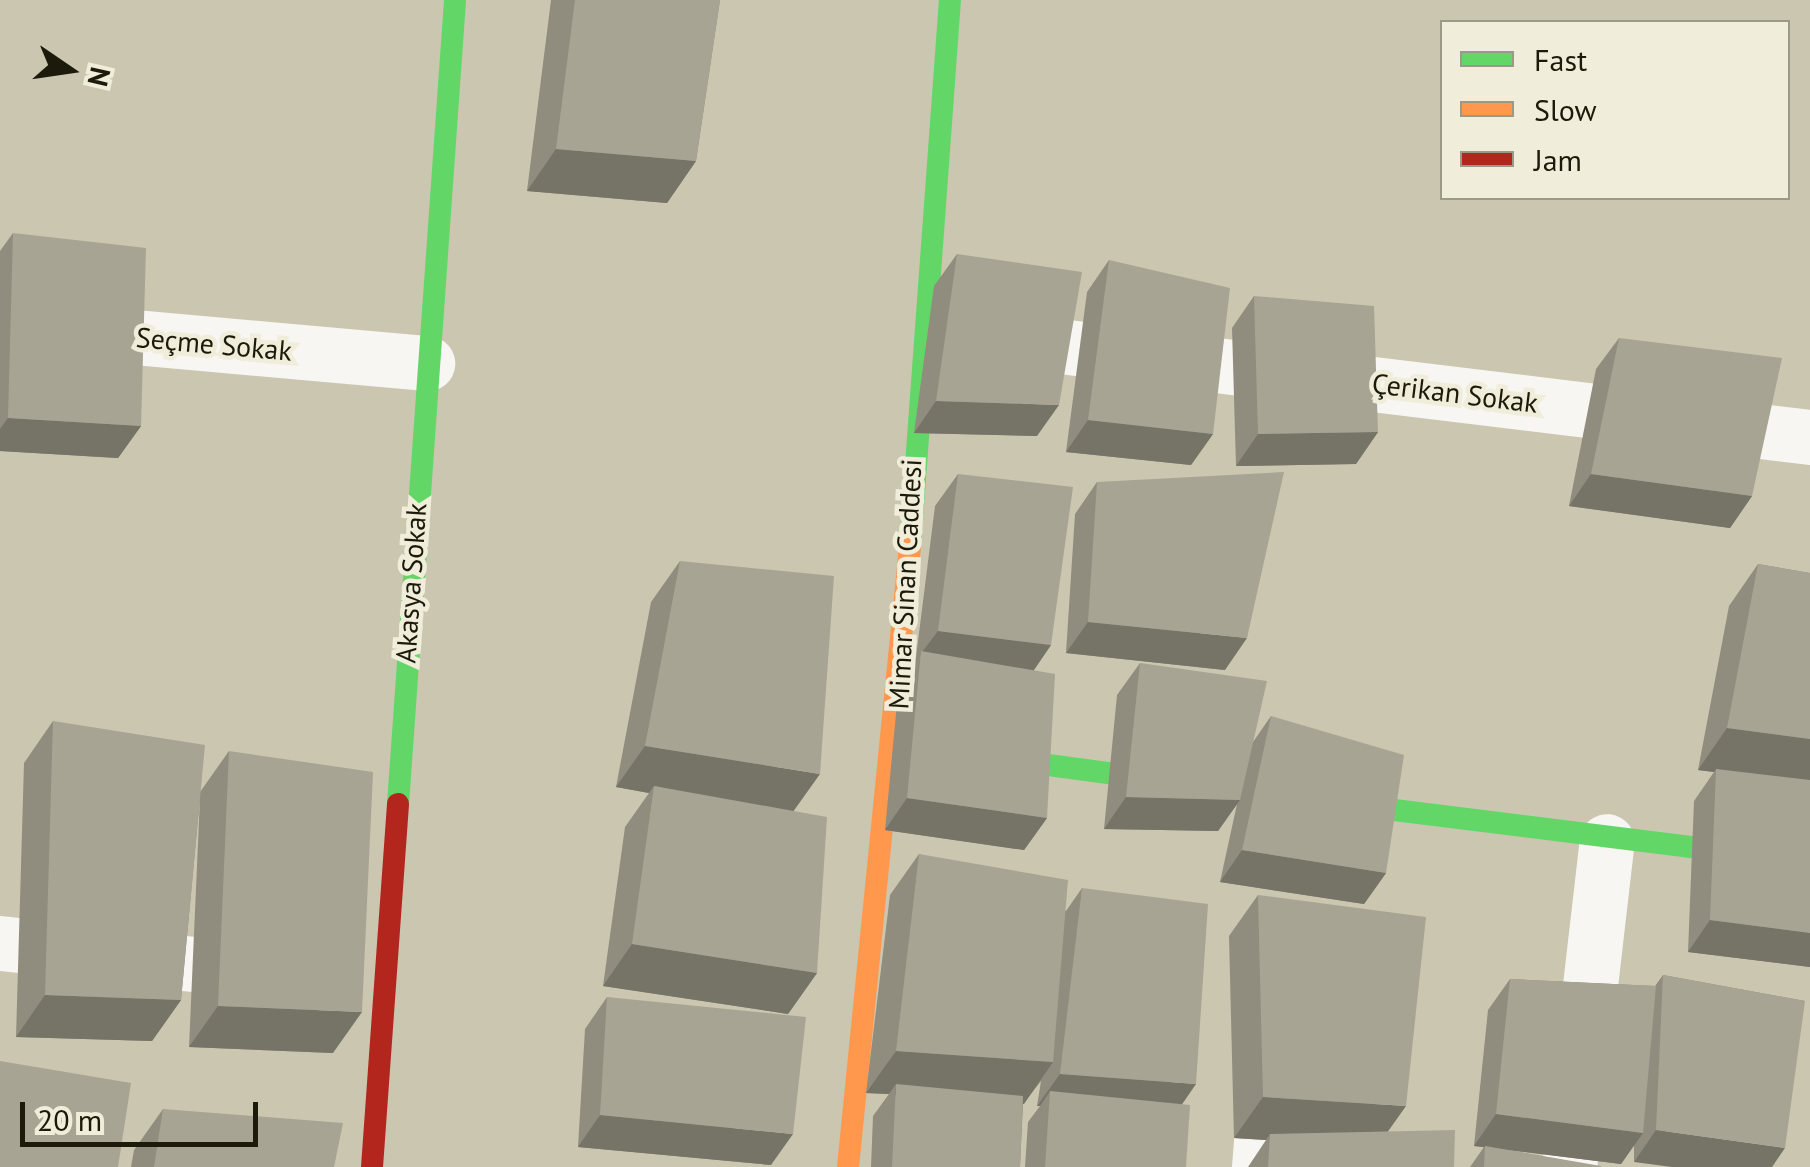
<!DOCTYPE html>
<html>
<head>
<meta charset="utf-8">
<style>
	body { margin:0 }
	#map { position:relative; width:1810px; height:1167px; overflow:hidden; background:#cac6b0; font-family:"PT Sans",sans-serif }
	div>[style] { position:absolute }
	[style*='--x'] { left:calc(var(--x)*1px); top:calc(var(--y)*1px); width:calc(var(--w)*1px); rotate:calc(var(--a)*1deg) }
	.street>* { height:55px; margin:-27.5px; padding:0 27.5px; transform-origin:27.5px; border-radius:27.5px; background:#f7f6f3 }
	.fast>* { height:22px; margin:-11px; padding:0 11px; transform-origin:11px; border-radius:11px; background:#63d668 }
	.slow>* { height:22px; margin:-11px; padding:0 11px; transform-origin:11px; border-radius:11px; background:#ff974d }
	.jam>* { height:22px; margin:-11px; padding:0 11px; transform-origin:11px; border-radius:11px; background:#b3261e }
	.wall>* { inset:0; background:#908d7e }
	.shaded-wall>* { inset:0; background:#767367 }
	.building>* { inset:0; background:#a8a493 }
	span { translate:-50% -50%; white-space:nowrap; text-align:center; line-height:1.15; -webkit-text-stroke:9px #f0edda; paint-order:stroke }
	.street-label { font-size:28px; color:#1c1a0b }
	.legend { position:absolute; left:1440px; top:20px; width:350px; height:180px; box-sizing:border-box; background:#f0edda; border:2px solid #9b9987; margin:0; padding:12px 18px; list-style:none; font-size:30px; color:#1c1a0b }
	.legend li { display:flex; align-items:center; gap:20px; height:50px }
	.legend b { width:50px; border:2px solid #9b9987 }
	.north { position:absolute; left:20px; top:20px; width:100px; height:100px; -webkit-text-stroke:8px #f0edda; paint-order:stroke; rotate:103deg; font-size:28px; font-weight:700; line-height:40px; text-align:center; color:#1c1a0b }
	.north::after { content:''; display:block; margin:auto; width:35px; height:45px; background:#1c1a0b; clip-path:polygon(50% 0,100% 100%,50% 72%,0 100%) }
	.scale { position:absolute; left:20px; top:1102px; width:238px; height:45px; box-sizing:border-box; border:5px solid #1c1a0b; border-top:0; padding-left:12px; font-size:30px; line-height:35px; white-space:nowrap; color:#1c1a0b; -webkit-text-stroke:8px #f0edda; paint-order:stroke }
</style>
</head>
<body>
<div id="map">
	<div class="street">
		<div style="--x:0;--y:325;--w:429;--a:5.1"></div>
		<div style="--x:994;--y:338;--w:822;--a:6.92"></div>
		<div style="--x:0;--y:943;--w:267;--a:6.2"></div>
		<div style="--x:1259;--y:1167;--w:102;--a:-85.5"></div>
		<div style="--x:1569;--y:1167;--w:328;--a:-83.4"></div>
	</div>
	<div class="fast">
		<div style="--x:910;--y:547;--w:548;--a:-85.82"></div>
		<div style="--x:975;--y:755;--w:209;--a:7.7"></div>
		<div style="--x:1322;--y:801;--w:492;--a:7.1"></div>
		<div style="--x:398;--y:804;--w:806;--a:-85.94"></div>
	</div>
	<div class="slow">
		<div style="--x:848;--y:1167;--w:623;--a:-84.29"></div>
	</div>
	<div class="jam">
		<div style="--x:372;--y:1167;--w:364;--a:-85.9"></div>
	</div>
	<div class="wall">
		<div style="clip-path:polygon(551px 0,720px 0,696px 161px,667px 203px,527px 191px)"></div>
		<div style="clip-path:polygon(13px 233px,141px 426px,118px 458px,0 451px,0 251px)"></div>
		<div style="clip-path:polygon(957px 254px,1037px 436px,914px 433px,934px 286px)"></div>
		<div style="clip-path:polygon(1109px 260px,1213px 434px,1191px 465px,1066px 452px,1087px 292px)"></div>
		<div style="clip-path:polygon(1254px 296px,1378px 432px,1356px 464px,1236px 466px,1232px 328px)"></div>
		<div style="clip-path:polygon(1619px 338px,1752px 496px,1730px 528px,1569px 506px,1596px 369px)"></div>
		<div style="clip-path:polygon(958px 474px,1051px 645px,1034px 670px,1047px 818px,1024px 850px,885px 830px,899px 682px,916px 657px,935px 506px)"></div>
		<div style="clip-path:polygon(1097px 482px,1225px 670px,1066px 653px,1075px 514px)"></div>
		<div style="clip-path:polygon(680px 561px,794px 811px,817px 973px,788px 1014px,603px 986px,625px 827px,649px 793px,616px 787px,651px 602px)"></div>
		<div style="clip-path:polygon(1758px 564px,1810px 573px,1810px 967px,1688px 952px,1694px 801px,1714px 772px,1698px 770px,1729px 606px)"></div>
		<div style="clip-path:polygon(1140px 663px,1253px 742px,1271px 716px,1386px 873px,1364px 904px,1220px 882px,1237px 804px,1218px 831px,1104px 829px,1117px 695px)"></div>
		<div style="clip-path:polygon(53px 721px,200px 792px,229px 751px,333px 1053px,189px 1047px,200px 798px,181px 1000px,152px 1041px,16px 1037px,24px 763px)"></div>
		<div style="clip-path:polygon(919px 854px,1066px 911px,1082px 888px,1182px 1104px,1186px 1167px,1025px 1167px,1028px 1122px,1040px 1106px,1037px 1106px,1041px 1081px,1023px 1104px,1020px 1167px,871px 1167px,873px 1116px,889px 1094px,866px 1093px,890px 895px)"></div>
		<div style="clip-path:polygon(1258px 895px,1388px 1132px,1454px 1167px,1248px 1167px,1266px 1140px,1234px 1138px,1229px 936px)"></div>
		<div style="clip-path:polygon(1663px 975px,1805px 1001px,1634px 1162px,1634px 1145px,1621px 1164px,1502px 1149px,1601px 1167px,1470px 1167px,1484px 1147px,1474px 1146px,1488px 1010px,1510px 979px,1655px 986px)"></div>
		<div style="clip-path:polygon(607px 997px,771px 1165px,578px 1147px,585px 1029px)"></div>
		<div style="clip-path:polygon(163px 1109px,334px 1167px,131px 1167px,134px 1150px)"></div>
	</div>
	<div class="shaded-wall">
		<div style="clip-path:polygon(556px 149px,696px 161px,667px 203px,527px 191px)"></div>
		<div style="clip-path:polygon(936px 401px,1059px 405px,1037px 436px,914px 433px)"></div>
		<div style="clip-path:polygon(8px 418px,141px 426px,118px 458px,0 451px,0 429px)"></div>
		<div style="clip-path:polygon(1088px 420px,1213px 434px,1191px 465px,1066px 452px)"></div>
		<div style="clip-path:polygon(1378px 432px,1356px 464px,1236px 466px,1258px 434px)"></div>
		<div style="clip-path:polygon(1591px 474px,1752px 496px,1730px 528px,1569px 506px)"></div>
		<div style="clip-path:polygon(1088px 622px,1247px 638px,1225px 670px,1066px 653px)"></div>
		<div style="clip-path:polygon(938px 631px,1051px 645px,1029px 677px,920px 655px)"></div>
		<div style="clip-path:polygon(1727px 728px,1810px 739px,1810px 785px,1716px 769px,1714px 772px,1698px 770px)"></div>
		<div style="clip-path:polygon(645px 746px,820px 774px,790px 816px,654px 786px,649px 793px,616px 787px)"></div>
		<div style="clip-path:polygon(1126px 797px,1240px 800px,1218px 831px,1104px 829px)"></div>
		<div style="clip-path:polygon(907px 798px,1047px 818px,1024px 850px,885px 830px)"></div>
		<div style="clip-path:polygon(1242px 850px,1386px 873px,1364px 904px,1220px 882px)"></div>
		<div style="clip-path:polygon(1710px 920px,1810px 933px,1810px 967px,1688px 952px)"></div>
		<div style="clip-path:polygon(632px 944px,817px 973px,788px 1014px,603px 986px)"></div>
		<div style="clip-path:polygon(45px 995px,181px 1000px,152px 1041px,16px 1037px)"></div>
		<div style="clip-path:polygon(218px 1006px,362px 1012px,333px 1053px,189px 1047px)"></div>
		<div style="clip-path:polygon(896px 1051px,1053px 1062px,1024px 1104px,895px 1095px,896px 1084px,889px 1094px,866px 1093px)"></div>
		<div style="clip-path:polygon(1060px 1074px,1196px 1084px,1174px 1116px,1050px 1091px,1040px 1106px,1037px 1106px)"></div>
		<div style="clip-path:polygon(1263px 1097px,1406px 1106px,1377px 1147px,1270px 1134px,1266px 1140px,1234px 1138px)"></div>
		<div style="clip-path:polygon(1496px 1114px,1643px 1133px,1621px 1164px,1474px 1146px)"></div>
		<div style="clip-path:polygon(600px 1115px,793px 1134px,771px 1165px,578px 1147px)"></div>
		<div style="clip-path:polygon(1656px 1130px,1785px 1148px,1772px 1167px,1672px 1167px,1634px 1162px)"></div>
	</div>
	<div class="building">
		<div style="clip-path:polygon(575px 0,720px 0,696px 161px,556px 149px)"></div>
		<div style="clip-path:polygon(13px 233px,146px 248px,141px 426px,8px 418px)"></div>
		<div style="clip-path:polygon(957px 254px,1082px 272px,1059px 405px,936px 401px)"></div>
		<div style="clip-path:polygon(1109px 260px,1230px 288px,1213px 434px,1088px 420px)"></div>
		<div style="clip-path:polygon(1254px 296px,1374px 306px,1378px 432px,1258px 434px)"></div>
		<div style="clip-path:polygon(1619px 338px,1782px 358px,1752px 496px,1591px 474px)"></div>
		<div style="clip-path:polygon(1284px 472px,1247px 638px,1088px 622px,1097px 482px)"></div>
		<div style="clip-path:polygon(958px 474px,1073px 487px,1051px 645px,938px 631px)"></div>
		<div style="clip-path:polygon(680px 561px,834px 576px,820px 774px,645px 746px)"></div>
		<div style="clip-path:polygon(1758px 564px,1810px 573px,1810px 739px,1727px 728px)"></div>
		<div style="clip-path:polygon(921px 651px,1055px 674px,1047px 818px,907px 798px)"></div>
		<div style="clip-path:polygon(1140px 663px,1267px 681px,1240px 800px,1126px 797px)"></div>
		<div style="clip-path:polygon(1271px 716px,1404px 755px,1386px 873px,1242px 850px)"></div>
		<div style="clip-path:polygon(53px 721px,205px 745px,181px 1000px,45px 995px)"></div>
		<div style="clip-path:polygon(229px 751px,373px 772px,362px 1012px,218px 1006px)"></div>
		<div style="clip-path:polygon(1716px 769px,1810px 780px,1810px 933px,1710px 920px)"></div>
		<div style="clip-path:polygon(654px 786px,827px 817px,817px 973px,632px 944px)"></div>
		<div style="clip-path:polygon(919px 854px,1068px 880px,1053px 1062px,896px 1051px)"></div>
		<div style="clip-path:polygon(1082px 888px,1208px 904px,1196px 1084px,1060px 1074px)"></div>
		<div style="clip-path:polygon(1258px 895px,1426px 917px,1406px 1106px,1263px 1097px)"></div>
		<div style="clip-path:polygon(1663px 975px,1805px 1001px,1785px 1148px,1656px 1130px)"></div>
		<div style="clip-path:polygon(1510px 979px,1656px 986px,1643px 1133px,1496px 1114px)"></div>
		<div style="clip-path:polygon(607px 997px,806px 1017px,793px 1134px,600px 1115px)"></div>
		<div style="clip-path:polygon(0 1061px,131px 1083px,118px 1167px,0 1167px)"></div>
		<div style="clip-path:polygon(896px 1084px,1023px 1096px,1020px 1167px,892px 1167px)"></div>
		<div style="clip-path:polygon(1050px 1091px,1190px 1105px,1186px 1167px,1045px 1167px)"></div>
		<div style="clip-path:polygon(163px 1109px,343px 1123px,334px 1167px,154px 1167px)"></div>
		<div style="clip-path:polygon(1455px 1130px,1454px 1167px,1268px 1167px,1270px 1134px)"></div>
		<div style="clip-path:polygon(1485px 1146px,1601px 1166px,1601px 1167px,1484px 1167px)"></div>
	</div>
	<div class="street-label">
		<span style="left:214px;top:344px;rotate:5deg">Seçme Sokak</span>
		<span style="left:1455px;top:393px;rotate:7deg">Çerikan Sokak</span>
		<span style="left:411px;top:583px;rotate:-86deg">Akasya Sokak</span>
		<span style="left:905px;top:584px;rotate:-87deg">Mimar Sinan Caddesi</span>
	</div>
	<ul class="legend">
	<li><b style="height:12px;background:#63d668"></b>Fast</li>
	<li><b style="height:12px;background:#ff974d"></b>Slow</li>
	<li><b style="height:12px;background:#b3261e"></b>Jam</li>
	</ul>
	<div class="north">N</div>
	<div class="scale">20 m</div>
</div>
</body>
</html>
